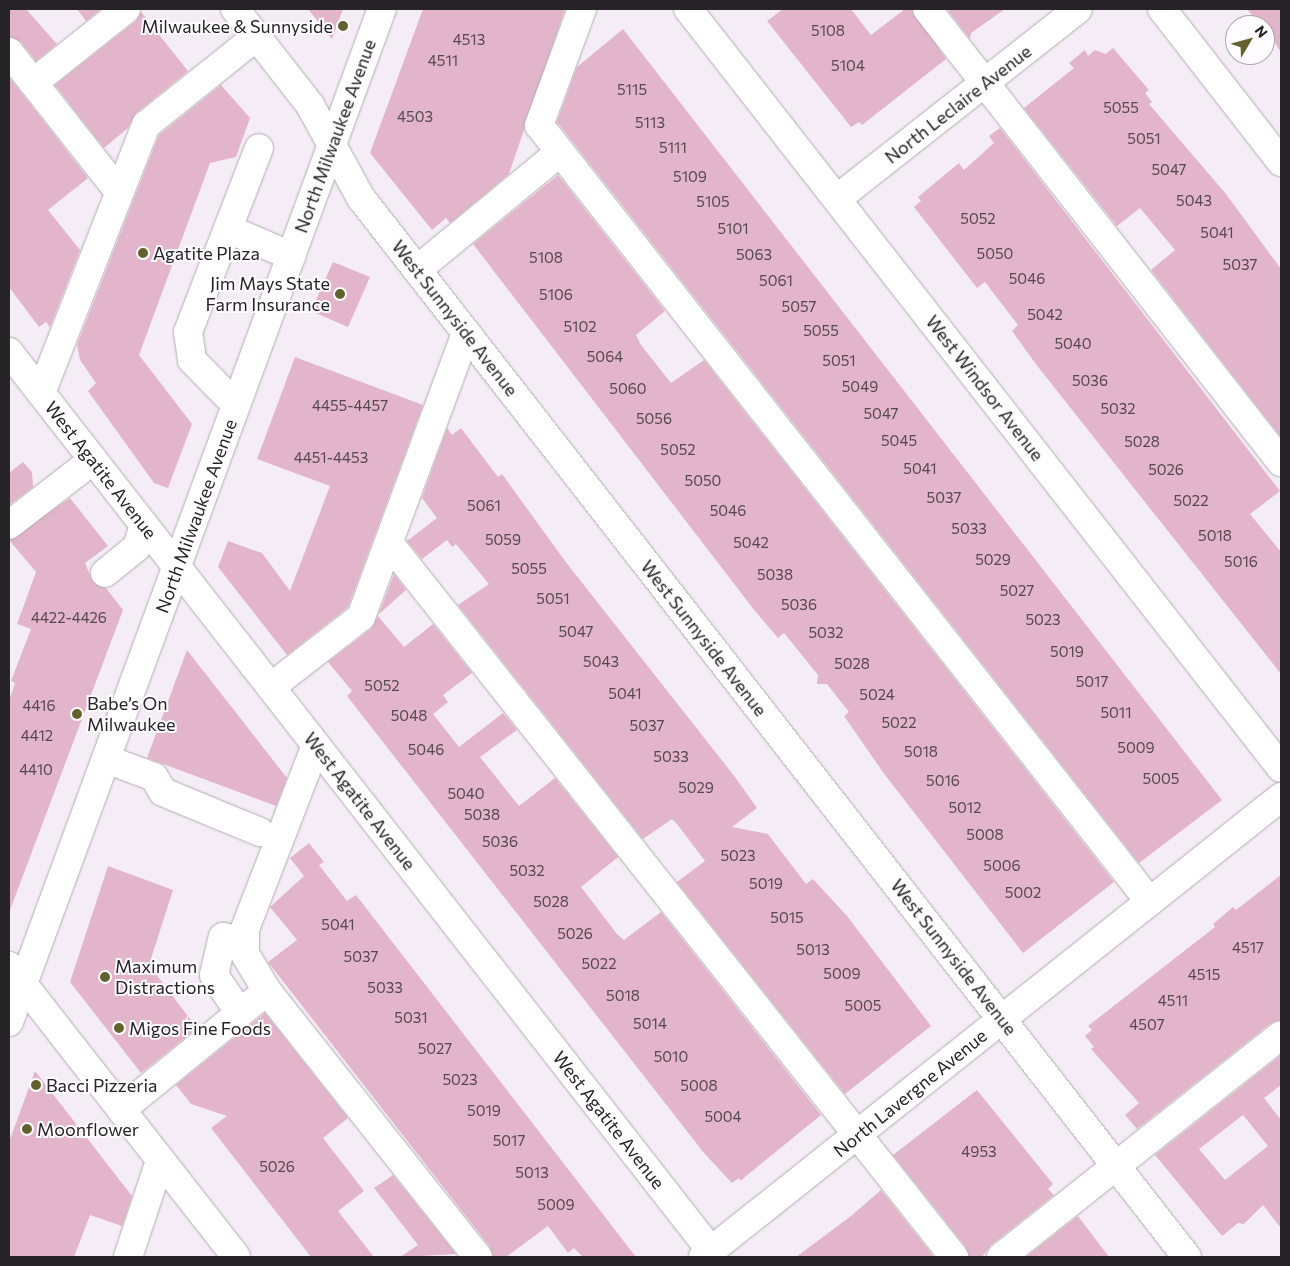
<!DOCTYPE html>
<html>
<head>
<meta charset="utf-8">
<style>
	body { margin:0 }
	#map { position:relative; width:1290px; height:1266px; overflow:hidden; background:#f5edf6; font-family:Commissioner,sans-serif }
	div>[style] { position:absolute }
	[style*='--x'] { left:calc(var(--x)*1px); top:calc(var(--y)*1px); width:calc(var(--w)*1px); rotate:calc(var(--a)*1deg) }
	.building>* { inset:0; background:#e3b5ca }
	.roads { filter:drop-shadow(0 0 1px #b3acb5) drop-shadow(0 0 1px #b3acb5) }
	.minor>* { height:28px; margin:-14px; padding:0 14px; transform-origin:14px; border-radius:14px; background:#fff }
	.major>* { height:28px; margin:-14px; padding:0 14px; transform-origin:14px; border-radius:14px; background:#fff }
	.dots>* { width:14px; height:14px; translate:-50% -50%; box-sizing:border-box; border:2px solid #fefcfe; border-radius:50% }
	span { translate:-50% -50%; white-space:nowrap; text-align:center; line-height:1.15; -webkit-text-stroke:4px #fefcfe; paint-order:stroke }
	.number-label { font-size:15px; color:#564850 }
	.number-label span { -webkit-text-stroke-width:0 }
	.poi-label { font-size:18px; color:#272428 }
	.right { translate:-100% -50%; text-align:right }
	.left { translate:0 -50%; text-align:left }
	.street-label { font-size:18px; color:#272428 }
	.frame { position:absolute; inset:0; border:10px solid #272428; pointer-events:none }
	.north { position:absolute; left:1225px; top:15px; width:50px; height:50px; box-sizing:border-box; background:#fefcfe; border:1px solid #a8a6a8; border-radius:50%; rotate:53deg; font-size:14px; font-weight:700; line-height:20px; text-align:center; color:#272428 }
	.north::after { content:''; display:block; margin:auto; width:18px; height:22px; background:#65612e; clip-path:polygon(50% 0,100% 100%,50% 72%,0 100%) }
</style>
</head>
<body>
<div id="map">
	<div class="building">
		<div style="clip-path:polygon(9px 9px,26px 9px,57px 44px,36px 61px,21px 42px,9px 37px)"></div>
		<div style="clip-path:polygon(77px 9px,101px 9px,86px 21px)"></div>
		<div style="clip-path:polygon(308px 9px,343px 9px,332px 39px)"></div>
		<div style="clip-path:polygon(423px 9px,565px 9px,509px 174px,450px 223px,446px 218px,432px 230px,370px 153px)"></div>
		<div style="clip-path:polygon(783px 9px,851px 9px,871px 35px,905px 9px,912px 9px,946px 59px,862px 125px,859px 122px,851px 127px,767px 21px)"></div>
		<div style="clip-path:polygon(947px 9px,1005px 9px,971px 33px,970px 39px)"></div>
		<div style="clip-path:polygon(1247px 9px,1281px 9px,1281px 53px,1265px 25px,1260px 25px)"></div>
		<div style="clip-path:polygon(141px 12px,188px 71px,136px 113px,128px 128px,104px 148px,55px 85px,136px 21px)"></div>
		<div style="clip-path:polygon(623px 29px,1222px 800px,1139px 863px,557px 122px,577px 67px)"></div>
		<div style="clip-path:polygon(1113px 48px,1149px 90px,1145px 93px,1152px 102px,1149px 104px,1226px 194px,1281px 269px,1281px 437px,1151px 270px,1175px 250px,1140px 208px,1117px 226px,1024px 108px,1074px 68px,1069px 63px,1085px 50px,1088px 56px,1095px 50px,1106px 54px)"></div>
		<div style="clip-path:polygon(9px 77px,88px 178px,48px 210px,80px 250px,50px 327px,46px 322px,39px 327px,9px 287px)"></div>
		<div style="clip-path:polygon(221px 85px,250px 118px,236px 157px,210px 163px,139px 355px,192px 424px,168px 488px,154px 483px,88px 391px,96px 383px,80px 360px,77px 345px,159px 135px)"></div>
		<div style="clip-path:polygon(1000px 128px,1280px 491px,1250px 514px,1281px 552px,1281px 674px,1035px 363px,1012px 331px,1018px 325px,985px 282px,977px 288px,914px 207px,921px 201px,918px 197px,959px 163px,964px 170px,994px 143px,989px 136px)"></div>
		<div style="clip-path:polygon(558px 175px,665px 311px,636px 335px,641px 345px,671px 383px,704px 360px,1114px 882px,1023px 953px,885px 775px,844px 716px,849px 712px,827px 684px,817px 684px,818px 675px,784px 633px,778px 638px,755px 611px,473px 244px)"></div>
		<div style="clip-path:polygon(333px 262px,370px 277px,348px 327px,311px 311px)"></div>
		<div style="clip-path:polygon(295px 357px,423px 405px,348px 607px,287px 655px,218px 567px,228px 541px,262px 553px,290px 591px,330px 486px,257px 459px)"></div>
		<div style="clip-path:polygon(447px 428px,452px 435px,461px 428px,498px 477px,502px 474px,565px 561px,735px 777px,757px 808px,732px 827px,768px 834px,806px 884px,813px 879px,847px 916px,931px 1026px,845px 1094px,677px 882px,705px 861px,677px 824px,672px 819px,643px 839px,458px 605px,489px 584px,456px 544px,452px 547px,447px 540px,422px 559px,407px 541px,437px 518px,422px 498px)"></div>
		<div style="clip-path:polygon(23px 462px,32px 472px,33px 487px,9px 505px,9px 473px)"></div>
		<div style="clip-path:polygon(70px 498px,108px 546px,85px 563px,93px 582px,106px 588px,123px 610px,10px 910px,9px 701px,15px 683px,11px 681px,31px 629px,17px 624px,36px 572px,9px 540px)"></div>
		<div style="clip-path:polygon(394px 574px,406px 590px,379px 614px)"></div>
		<div style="clip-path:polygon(378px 616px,404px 647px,433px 624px,472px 673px,443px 695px,448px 702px,433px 714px,459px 747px,503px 713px,517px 730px,480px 757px,519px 806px,555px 778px,618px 857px,581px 887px,617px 934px,624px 940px,661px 912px,821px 1115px,740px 1181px,739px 1178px,732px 1183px,704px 1153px,347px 696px,352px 691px,328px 662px,371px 629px)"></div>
		<div style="clip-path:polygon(187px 650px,287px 778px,276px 806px,147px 758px)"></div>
		<div style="clip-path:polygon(309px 843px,324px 862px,319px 865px,347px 901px,356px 895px,636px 1257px,583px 1257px,574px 1248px,568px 1253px,548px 1226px,506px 1257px,493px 1257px,490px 1247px,268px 962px,297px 940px,270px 907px,304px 876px,290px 858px)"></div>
		<div style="clip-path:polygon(108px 866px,173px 890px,149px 965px,197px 1028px,141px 1073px,70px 982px)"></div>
		<div style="clip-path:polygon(1281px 875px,1281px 1020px,1271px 1023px,1137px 1129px,1125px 1115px,1139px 1103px,1091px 1049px,1094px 1047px,1085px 1036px,1092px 1030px,1088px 1026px,1215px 927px,1213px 924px,1233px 907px,1236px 910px)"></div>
		<div style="clip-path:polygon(265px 1013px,348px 1118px,323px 1138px,364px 1191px,338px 1211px,374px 1257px,311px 1257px,211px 1128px,227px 1116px,191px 1104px,176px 1085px)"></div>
		<div style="clip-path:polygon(evenodd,1281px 1055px,1281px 1085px,1264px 1098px,1281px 1120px,1281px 1228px,1263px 1205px,1244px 1224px,1238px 1223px,1222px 1236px,1155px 1155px,1281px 1055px,1243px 1115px,1268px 1146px,1225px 1180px,1199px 1149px,1243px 1115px)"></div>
		<div style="clip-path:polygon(35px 1071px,132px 1196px,122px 1226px,90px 1215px,74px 1257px,9px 1257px,9px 1142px)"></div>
		<div style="clip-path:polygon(977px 1090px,1053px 1184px,1048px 1189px,1054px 1195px,991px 1245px,982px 1257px,969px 1257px,966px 1247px,893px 1155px)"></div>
		<div style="clip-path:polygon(393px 1175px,456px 1254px,400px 1257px,418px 1245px,374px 1188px)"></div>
		<div style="clip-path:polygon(881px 1190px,934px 1257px,796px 1257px,851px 1216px)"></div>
		<div style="clip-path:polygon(1078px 1216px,1109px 1257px,1026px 1257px)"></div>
	</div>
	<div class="roads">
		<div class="minor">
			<div style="--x:235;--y:9;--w:122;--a:52"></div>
			<div style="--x:310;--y:105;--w:106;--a:61.3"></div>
			<div style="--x:361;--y:198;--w:1343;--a:52.05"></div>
			<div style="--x:582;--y:9;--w:124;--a:110.3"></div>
			<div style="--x:539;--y:125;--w:988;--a:51.82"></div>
			<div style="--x:688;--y:9;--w:963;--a:52"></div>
			<div style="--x:927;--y:9;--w:575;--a:51.99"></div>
			<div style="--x:1162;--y:9;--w:194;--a:52.1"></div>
			<div style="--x:9;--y:52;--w:178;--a:51.8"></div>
			<div style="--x:33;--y:83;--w:119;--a:-38.5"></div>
			<div style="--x:838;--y:198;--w:305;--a:-38.2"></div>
			<div style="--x:228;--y:229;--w:69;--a:23.2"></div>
			<div style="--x:417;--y:270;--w:185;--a:-39.5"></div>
			<div style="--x:9;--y:352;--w:1141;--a:52.01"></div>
			<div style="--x:41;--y:393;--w:288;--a:-68.6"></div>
			<div style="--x:146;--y:125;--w:142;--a:-38.7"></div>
			<div style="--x:236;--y:405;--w:63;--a:-134.4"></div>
			<div style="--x:192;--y:360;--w:28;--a:-98"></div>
			<div style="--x:188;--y:332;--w:197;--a:-68.9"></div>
			<div style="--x:9;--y:525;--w:106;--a:-37.7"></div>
			<div style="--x:389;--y:543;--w:911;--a:51.64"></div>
			<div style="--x:105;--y:573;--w:41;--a:-39.1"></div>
			<div style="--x:137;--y:547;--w:23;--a:-72"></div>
			<div style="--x:271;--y:687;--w:114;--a:-37.9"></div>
			<div style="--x:361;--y:617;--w:303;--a:-69.7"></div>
			<div style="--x:316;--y:745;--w:197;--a:111.1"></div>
			<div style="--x:245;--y:929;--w:25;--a:90"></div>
			<div style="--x:245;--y:954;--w:43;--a:59.3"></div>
			<div style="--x:267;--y:991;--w:340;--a:51.6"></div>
			<div style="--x:106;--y:759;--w:51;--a:20.6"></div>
			<div style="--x:154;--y:777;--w:17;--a:59"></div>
			<div style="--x:163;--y:792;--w:105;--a:22.4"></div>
			<div style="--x:240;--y:1013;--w:46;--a:-124.4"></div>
			<div style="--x:214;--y:975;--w:39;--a:-77"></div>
			<div style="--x:223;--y:937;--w:22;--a:13"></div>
			<div style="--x:121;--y:1110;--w:188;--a:-39.2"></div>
			<div style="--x:128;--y:1257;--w:101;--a:-71.6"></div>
			<div style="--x:703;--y:1257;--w:739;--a:-38.51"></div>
			<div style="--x:1001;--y:1257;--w:357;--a:-38.4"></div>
		</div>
		<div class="major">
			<div style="--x:9;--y:966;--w:369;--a:52"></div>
			<div style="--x:9;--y:1022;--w:1079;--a:-69.79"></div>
		</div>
	</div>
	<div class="dots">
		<div style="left:343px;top:26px;background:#65612e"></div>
		<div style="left:143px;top:253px;background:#65612e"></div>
		<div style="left:340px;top:294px;background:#65612e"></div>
		<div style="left:77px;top:714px;background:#65612e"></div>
		<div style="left:105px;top:977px;background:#65612e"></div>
		<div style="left:119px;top:1028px;background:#65612e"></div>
		<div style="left:36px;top:1085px;background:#65612e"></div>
		<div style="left:27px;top:1129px;background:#65612e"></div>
	</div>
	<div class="number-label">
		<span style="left:828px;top:31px">5108</span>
		<span style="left:469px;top:40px">4513</span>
		<span style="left:443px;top:61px">4511</span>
		<span style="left:848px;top:66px">5104</span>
		<span style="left:632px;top:90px">5115</span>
		<span style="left:1121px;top:108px">5055</span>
		<span style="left:415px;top:117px">4503</span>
		<span style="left:650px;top:123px">5113</span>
		<span style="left:1144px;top:139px">5051</span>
		<span style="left:673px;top:148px">5111</span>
		<span style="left:1169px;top:170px">5047</span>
		<span style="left:690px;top:177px">5109</span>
		<span style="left:1194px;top:201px">5043</span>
		<span style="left:713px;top:202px">5105</span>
		<span style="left:978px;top:219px">5052</span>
		<span style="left:733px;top:229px">5101</span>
		<span style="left:1217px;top:233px">5041</span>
		<span style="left:995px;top:254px">5050</span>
		<span style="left:754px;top:255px">5063</span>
		<span style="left:546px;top:258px">5108</span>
		<span style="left:1240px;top:265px">5037</span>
		<span style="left:1027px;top:279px">5046</span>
		<span style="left:776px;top:281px">5061</span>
		<span style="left:556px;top:295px">5106</span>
		<span style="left:799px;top:307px">5057</span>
		<span style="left:1045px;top:315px">5042</span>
		<span style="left:580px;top:327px">5102</span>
		<span style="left:821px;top:331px">5055</span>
		<span style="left:1073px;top:344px">5040</span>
		<span style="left:605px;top:357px">5064</span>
		<span style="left:839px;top:361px">5051</span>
		<span style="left:1090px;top:381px">5036</span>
		<span style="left:860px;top:387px">5049</span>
		<span style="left:628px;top:389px">5060</span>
		<span style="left:350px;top:406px">4455-4457</span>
		<span style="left:1118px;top:409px">5032</span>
		<span style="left:881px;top:414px">5047</span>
		<span style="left:654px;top:419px">5056</span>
		<span style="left:899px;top:441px">5045</span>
		<span style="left:1142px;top:442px">5028</span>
		<span style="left:678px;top:450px">5052</span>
		<span style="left:331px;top:458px">4451-4453</span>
		<span style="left:920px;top:469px">5041</span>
		<span style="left:1166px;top:470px">5026</span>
		<span style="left:703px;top:481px">5050</span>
		<span style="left:944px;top:498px">5037</span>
		<span style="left:1191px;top:501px">5022</span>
		<span style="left:484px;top:506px">5061</span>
		<span style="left:728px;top:511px">5046</span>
		<span style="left:969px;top:529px">5033</span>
		<span style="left:1215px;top:536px">5018</span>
		<span style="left:503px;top:540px">5059</span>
		<span style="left:751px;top:543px">5042</span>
		<span style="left:993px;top:560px">5029</span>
		<span style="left:1241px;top:562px">5016</span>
		<span style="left:529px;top:569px">5055</span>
		<span style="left:775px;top:575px">5038</span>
		<span style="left:1017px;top:591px">5027</span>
		<span style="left:553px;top:599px">5051</span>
		<span style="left:799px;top:605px">5036</span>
		<span style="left:69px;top:618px">4422-4426</span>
		<span style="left:1043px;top:620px">5023</span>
		<span style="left:576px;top:632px">5047</span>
		<span style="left:826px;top:633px">5032</span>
		<span style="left:1067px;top:652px">5019</span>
		<span style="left:601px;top:662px">5043</span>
		<span style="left:852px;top:664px">5028</span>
		<span style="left:1092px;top:682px">5017</span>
		<span style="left:382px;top:686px">5052</span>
		<span style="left:625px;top:694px">5041</span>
		<span style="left:877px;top:695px">5024</span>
		<span style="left:39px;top:706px">4416</span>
		<span style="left:1116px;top:713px">5011</span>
		<span style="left:409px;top:716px">5048</span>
		<span style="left:899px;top:723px">5022</span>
		<span style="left:647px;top:726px">5037</span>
		<span style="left:37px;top:736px">4412</span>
		<span style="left:1136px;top:748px">5009</span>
		<span style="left:426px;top:750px">5046</span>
		<span style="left:921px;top:752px">5018</span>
		<span style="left:671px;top:757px">5033</span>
		<span style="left:36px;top:770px">4410</span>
		<span style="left:1161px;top:779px">5005</span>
		<span style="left:943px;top:781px">5016</span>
		<span style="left:696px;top:788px">5029</span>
		<span style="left:466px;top:794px">5040</span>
		<span style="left:965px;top:808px">5012</span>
		<span style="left:482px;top:815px">5038</span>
		<span style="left:985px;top:835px">5008</span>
		<span style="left:500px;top:842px">5036</span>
		<span style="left:738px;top:856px">5023</span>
		<span style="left:1002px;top:866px">5006</span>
		<span style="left:527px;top:871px">5032</span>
		<span style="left:766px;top:884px">5019</span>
		<span style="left:1023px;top:893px">5002</span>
		<span style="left:551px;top:902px">5028</span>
		<span style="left:787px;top:918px">5015</span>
		<span style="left:338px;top:925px">5041</span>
		<span style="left:575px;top:934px">5026</span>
		<span style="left:1248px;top:948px">4517</span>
		<span style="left:813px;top:950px">5013</span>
		<span style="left:361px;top:957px">5037</span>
		<span style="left:599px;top:964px">5022</span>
		<span style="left:842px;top:974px">5009</span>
		<span style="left:1204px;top:975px">4515</span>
		<span style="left:385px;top:988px">5033</span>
		<span style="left:623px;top:996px">5018</span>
		<span style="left:1173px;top:1001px">4511</span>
		<span style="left:863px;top:1006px">5005</span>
		<span style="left:411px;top:1018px">5031</span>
		<span style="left:650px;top:1024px">5014</span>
		<span style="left:1147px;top:1025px">4507</span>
		<span style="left:435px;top:1049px">5027</span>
		<span style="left:671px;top:1057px">5010</span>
		<span style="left:460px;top:1080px">5023</span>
		<span style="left:699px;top:1086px">5008</span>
		<span style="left:484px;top:1111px">5019</span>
		<span style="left:723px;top:1117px">5004</span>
		<span style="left:509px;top:1141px">5017</span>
		<span style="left:979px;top:1152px">4953</span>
		<span style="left:277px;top:1167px">5026</span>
		<span style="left:532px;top:1173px">5013</span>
		<span style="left:556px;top:1205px">5009</span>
	</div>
	<div class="poi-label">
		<span class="right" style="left:333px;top:26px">Milwaukee &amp; Sunnyside</span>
		<span class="left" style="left:153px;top:253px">Agatite Plaza</span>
		<span class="right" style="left:330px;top:294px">Jim Mays State<br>Farm Insurance</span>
		<span class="left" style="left:87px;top:714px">Babe’s On<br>Milwaukee</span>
		<span class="left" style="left:115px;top:977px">Maximum<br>Distractions</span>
		<span class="left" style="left:129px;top:1028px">Migos Fine Foods</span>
		<span class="left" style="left:46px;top:1085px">Bacci Pizzeria</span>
		<span class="left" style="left:37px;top:1129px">Moonflower</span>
	</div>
	<div class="street-label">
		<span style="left:958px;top:104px;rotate:-38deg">North Leclaire Avenue</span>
		<span style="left:335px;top:136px;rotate:-70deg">North Milwaukee Avenue</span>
		<span style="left:455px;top:318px;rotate:52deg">West Sunnyside Avenue</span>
		<span style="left:985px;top:388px;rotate:52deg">West Windsor Avenue</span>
		<span style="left:101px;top:470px;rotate:52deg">West Agatite Avenue</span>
		<span style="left:196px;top:516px;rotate:-70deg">North Milwaukee Avenue</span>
		<span style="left:704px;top:638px;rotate:52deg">West Sunnyside Avenue</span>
		<span style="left:360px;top:801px;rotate:52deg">West Agatite Avenue</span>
		<span style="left:954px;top:957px;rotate:52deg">West Sunnyside Avenue</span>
		<span style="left:910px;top:1093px;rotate:-39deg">North Lavergne Avenue</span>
		<span style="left:609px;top:1120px;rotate:52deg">West Agatite Avenue</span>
	</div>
	<div class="frame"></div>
	<div class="north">N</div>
</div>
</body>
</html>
